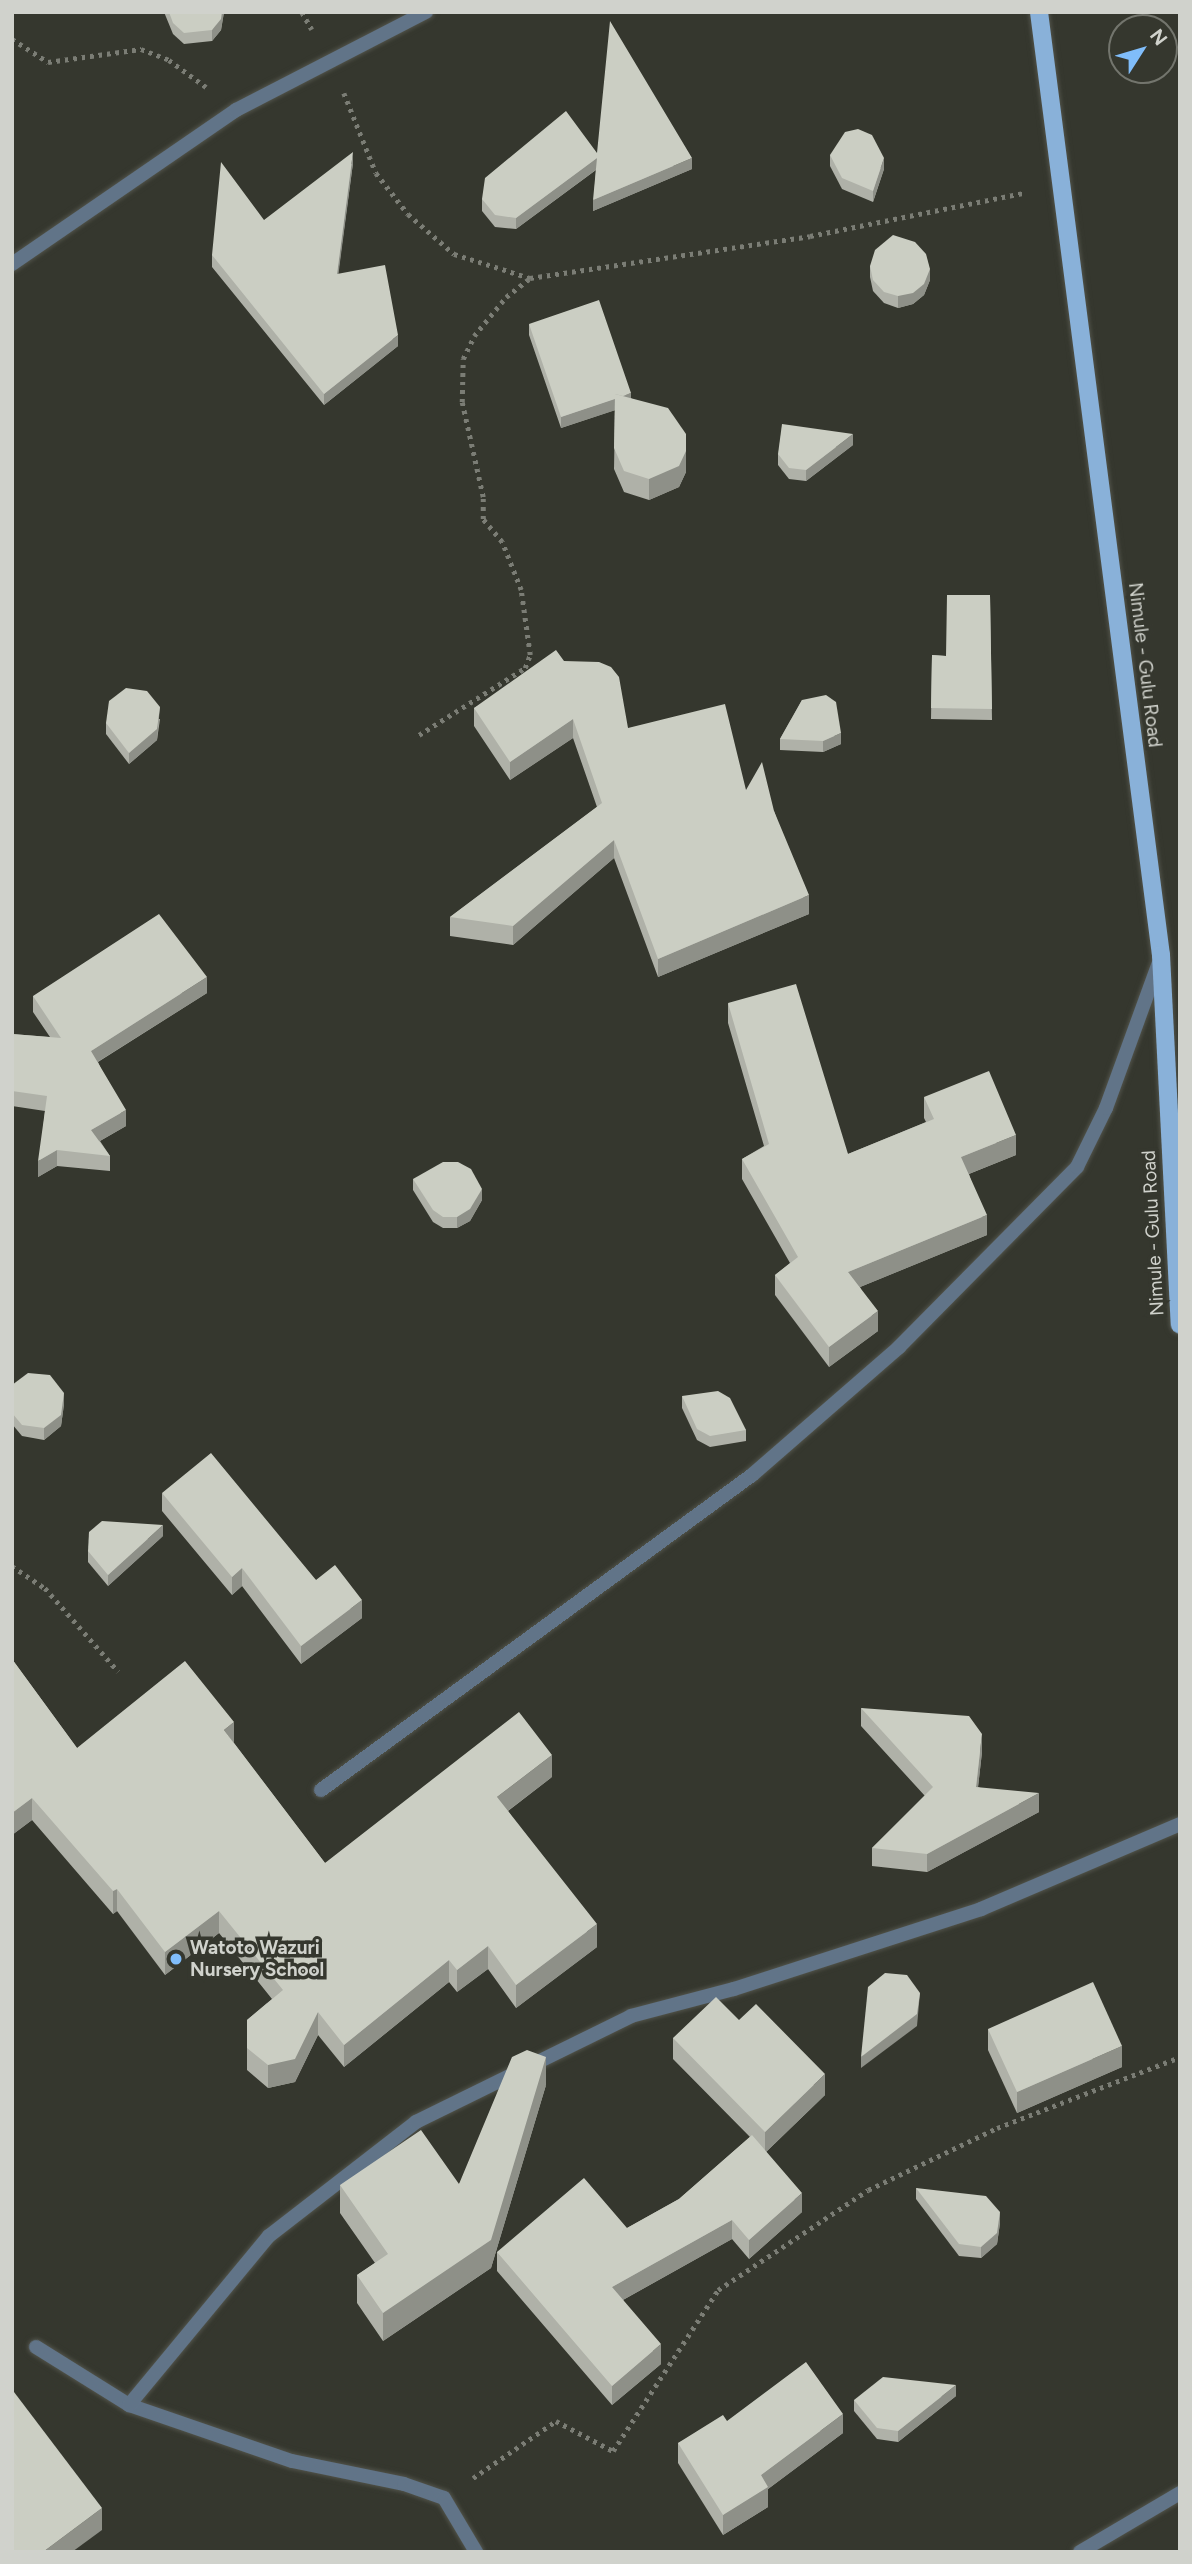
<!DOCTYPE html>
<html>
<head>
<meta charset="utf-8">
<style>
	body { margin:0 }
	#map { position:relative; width:1192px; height:2564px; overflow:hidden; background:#35372e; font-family:Figtree,sans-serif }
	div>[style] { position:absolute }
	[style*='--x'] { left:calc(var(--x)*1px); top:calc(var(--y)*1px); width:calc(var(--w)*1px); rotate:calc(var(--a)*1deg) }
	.path>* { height:4.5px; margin-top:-2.25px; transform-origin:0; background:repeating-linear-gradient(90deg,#7b7d75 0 3.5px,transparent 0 8.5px) }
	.roads { filter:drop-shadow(0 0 2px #51534a) drop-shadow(0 0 2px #51534a) }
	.street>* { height:14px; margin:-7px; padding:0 7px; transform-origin:7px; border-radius:7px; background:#617488 }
	.primary>* { height:18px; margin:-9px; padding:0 9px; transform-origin:9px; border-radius:9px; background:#89b1d9 }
	.wall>* { inset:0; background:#afb1a8 }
	.shaded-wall>* { inset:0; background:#8e9088 }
	.building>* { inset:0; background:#cbcec3 }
	.dots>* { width:19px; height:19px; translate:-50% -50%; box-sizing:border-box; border:4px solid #35372e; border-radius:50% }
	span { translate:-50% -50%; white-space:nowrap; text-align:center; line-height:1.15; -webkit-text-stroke:7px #35372e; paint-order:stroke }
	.street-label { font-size:19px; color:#d0d2cc }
	.poi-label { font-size:19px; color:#d0d2cc; font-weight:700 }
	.left { translate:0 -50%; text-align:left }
	.frame { position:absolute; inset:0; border:14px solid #d0d2cc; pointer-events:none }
	.north { position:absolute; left:1108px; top:14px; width:70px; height:70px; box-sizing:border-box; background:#35372e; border:2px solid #73756d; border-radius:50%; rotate:53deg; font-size:19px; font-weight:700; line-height:28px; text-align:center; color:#d0d2cc }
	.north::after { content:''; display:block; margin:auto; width:24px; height:32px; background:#80bdfa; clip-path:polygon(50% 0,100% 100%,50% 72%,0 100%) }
</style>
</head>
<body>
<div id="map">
	<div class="path">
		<div style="--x:302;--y:12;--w:20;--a:60"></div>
		<div style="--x:12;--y:39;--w:43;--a:32.6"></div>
		<div style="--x:48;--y:62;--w:94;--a:-8"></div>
		<div style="--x:141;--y:49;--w:30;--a:21"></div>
		<div style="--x:169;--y:60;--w:46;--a:36.1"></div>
		<div style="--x:344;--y:93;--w:86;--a:68.2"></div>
		<div style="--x:376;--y:173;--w:52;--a:52"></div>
		<div style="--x:408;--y:214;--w:61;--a:41"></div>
		<div style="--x:454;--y:254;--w:80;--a:17.5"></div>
		<div style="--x:530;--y:278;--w:283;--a:-8.5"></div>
		<div style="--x:810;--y:236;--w:217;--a:-11.4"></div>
		<div style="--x:419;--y:735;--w:125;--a:-32.3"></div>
		<div style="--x:525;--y:668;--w:14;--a:-69"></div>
		<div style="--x:530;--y:655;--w:66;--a:-97.9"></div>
		<div style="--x:521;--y:590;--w:52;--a:-111.6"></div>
		<div style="--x:502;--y:542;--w:30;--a:-130"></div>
		<div style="--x:483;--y:519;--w:22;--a:-90"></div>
		<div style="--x:483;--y:497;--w:97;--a:-102.5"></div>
		<div style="--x:462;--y:402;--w:43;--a:-88.7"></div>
		<div style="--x:463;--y:359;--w:25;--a:-64"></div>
		<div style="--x:474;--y:336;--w:50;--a:-50.6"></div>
		<div style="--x:506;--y:297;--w:29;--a:-38"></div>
		<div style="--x:12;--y:1566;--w:40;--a:34"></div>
		<div style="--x:45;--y:1588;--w:111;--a:48.7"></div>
		<div style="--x:473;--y:2478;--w:101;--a:-34.5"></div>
		<div style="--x:556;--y:2421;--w:64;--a:27.8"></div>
		<div style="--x:613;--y:2451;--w:192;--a:-56.9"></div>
		<div style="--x:718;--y:2290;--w:180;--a:-33.7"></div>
		<div style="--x:868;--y:2190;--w:143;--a:-25.7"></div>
		<div style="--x:997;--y:2128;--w:196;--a:-21.2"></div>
	</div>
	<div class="roads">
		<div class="street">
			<div style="--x:12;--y:264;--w:272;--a:-34.5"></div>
			<div style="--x:236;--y:110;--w:214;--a:-27.3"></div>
			<div style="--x:321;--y:1790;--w:534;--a:-36.16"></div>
			<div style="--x:752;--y:1475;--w:195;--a:-41"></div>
			<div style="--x:899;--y:1347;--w:253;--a:-45.3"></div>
			<div style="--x:1077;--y:1167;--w:66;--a:-63.8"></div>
			<div style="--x:1106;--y:1108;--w:155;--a:-70"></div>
			<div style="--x:36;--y:2347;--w:110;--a:31.9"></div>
			<div style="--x:129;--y:2405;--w:172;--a:19"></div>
			<div style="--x:292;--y:2461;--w:114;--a:11.6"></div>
			<div style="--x:404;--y:2484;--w:42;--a:19.3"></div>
			<div style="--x:444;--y:2498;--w:63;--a:59.3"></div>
			<div style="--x:129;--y:2405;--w:219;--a:-50.4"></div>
			<div style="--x:269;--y:2236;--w:186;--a:-37.8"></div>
			<div style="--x:416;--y:2122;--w:240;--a:-26.2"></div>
			<div style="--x:631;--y:2016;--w:106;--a:-14.7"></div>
			<div style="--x:734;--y:1989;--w:260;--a:-17.9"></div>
			<div style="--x:981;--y:1909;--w:216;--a:-23.1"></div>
			<div style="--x:1080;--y:2552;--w:116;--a:-30.5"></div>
		</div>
		<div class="primary">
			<div style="--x:1039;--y:12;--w:951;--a:82.63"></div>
			<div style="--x:1161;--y:955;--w:370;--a:87.1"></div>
		</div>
	</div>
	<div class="wall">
		<div style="clip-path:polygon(164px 12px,224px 12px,221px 30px,212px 41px,184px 44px,173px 34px)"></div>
		<div style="clip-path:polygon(597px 153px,692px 169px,593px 211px,596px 170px,516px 229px,495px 227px,482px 211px,482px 199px)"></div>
		<div style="clip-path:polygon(830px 155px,884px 169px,873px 202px,842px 189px,830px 166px)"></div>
		<div style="clip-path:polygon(353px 163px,338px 274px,398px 346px,324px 405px,212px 267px,212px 255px)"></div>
		<div style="clip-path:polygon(870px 266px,930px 280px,924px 295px,913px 304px,898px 308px,884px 303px,873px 291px,870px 277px)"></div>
		<div style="clip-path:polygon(529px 324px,631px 398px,686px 472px,679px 487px,649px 500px,624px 492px,614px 469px,615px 410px,561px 428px,529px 335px)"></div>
		<div style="clip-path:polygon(853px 445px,806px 481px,789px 479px,778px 465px,778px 454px)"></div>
		<div style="clip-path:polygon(990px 595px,992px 720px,931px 719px,932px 655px,946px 656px)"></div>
		<div style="clip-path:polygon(564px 661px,628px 728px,746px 790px,774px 811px,809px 914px,658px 977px,614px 858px,513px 945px,450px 936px,450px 917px,597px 807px,573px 738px,510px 780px,474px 726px,474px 708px)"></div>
		<div style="clip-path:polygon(802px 700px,841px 744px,823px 752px,780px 750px,780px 739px)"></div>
		<div style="clip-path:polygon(160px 719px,157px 740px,129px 764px,106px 734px,106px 723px)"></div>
		<div style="clip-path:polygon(207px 993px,98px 1062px,126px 1126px,100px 1141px,110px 1156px,110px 1171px,57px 1166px,38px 1177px,45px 1111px,12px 1106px,12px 1034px,50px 1037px,33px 1012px,33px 996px)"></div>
		<div style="clip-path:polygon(728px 1003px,848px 1154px,926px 1122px,924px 1118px,924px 1097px,1016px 1155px,969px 1174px,987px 1235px,860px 1287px,878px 1331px,829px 1367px,775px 1295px,775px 1275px,790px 1263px,742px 1179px,742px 1159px,764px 1146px,728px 1023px)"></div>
		<div style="clip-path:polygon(413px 1179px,482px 1200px,470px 1221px,457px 1228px,443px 1228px,433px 1222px,413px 1190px)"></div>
		<div style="clip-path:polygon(12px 1385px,64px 1404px,61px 1426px,44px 1440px,22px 1436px,12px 1424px)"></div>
		<div style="clip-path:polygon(682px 1396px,746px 1430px,746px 1441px,710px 1447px,697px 1440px,682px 1408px)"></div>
		<div style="clip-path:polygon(162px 1493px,316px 1580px,362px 1618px,301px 1664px,242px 1586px,232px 1595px,162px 1511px)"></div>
		<div style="clip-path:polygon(163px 1536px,108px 1586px,88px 1562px,88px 1551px)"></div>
		<div style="clip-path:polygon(12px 1659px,77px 1748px,234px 1743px,325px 1863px,552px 1777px,508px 1811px,597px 1947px,516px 2008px,488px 1969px,457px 1992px,449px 1982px,344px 2067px,318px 2035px,295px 2082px,268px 2088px,247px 2070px,247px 2020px,272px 1999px,219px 1933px,165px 1975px,117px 1911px,113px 1914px,32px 1820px,12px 1835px)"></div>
		<div style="clip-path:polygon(861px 1708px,982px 1752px,978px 1787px,1039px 1812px,927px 1872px,872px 1866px,872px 1848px,925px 1796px,861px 1726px)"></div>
		<div style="clip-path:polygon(739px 2020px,825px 2095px,766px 2152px,802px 2212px,749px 2259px,732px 2239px,623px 2300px,661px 2364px,612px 2405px,497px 2271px,497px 2252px,627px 2228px,679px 2199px,750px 2137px,673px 2059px,673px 2038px)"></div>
		<div style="clip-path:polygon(988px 2029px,1122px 2067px,1017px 2113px,988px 2050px)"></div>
		<div style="clip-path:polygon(546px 2085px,491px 2268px,383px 2341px,357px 2303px,357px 2275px,375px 2263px,340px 2213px,340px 2185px,459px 2184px)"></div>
		<div style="clip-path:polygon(916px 2188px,1000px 2223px,997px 2244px,981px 2258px,959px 2256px,916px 2199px)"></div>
		<div style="clip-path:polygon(956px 2396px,898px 2442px,877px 2439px,854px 2411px,854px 2400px)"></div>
		<div style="clip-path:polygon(727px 2421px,843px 2433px,768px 2489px,768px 2507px,723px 2535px,678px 2463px,678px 2443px)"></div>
	</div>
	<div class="shaded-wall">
		<div style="clip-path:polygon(222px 12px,224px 12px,221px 30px,212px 41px,212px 30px)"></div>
		<div style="clip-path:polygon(353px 152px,353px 163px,337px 285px,337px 274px)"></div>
		<div style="clip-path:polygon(597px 158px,597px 169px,516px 229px,516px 218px)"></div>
		<div style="clip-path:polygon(692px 158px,692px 169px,593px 211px,593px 200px)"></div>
		<div style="clip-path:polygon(884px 158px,884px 169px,873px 202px,873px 191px)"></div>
		<div style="clip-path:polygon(930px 269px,930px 280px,924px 295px,913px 304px,898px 308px,898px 296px)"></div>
		<div style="clip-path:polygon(398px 335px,398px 346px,324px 405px,324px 394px)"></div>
		<div style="clip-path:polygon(631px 393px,631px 405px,561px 428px,561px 417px)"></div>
		<div style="clip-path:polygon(686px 434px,686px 472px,679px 487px,649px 500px,649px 479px)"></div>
		<div style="clip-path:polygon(853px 434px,853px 445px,806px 481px,806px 470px)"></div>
		<div style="clip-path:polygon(160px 707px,157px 740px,129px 764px,129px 753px)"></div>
		<div style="clip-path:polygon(573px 719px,573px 738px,510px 780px,510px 762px)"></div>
		<div style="clip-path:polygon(841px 733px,841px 744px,823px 752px,823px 741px)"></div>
		<div style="clip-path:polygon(614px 840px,614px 858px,513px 945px,513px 926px)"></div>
		<div style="clip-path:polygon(809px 895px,809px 914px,658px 977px,658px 959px)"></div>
		<div style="clip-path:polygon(207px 977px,207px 993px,91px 1066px,91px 1051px)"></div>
		<div style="clip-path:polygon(126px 1110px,126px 1126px,91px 1146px,91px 1130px)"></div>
		<div style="clip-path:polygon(1016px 1135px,1016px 1155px,961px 1177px,961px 1157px)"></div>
		<div style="clip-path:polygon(57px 1150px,57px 1166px,38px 1177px,38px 1161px)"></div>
		<div style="clip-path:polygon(482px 1189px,482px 1200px,470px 1221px,457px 1228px,457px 1217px)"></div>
		<div style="clip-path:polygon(987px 1215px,987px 1235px,848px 1292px,848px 1272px)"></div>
		<div style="clip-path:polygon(878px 1311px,878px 1331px,829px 1367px,829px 1347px)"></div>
		<div style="clip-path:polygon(64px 1393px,64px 1404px,61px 1426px,44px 1440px,44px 1428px)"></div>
		<div style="clip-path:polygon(163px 1525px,163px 1536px,108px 1586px,108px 1575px)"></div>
		<div style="clip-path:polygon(242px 1568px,242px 1586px,232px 1595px,232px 1577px)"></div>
		<div style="clip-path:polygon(362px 1600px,362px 1618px,301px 1664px,301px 1646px)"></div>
		<div style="clip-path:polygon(234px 1722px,234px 1744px,224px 1730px)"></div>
		<div style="clip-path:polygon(982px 1734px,982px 1752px,976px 1805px,976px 1787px)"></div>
		<div style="clip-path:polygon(552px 1755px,552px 1777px,497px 1819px,497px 1797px)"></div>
		<div style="clip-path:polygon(1039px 1793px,1039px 1812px,927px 1872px,927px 1854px)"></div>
		<div style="clip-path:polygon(32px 1798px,32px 1820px,12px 1835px,12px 1813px)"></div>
		<div style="clip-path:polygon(117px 1889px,117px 1911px,113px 1914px,113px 1891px)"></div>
		<div style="clip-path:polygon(219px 1911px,219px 1933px,165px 1975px,165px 1952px)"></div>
		<div style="clip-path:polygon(597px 1924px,597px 1947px,516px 2008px,516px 1985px)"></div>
		<div style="clip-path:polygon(488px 1946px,488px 1969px,457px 1992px,457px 1970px)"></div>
		<div style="clip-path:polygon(449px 1960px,449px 1982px,344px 2067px,344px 2045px)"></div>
		<div style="clip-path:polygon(920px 1993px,917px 2026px,861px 2068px,861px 2057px)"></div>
		<div style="clip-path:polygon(318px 2012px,318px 2035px,295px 2082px,268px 2088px,268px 2065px)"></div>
		<div style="clip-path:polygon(1122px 2046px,1122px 2067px,1017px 2113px,1017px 2092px)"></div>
		<div style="clip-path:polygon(546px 2057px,546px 2085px,491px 2268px,383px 2341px,383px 2313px)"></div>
		<div style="clip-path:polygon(825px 2074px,825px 2095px,765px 2153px,765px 2132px)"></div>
		<div style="clip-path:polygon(802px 2193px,802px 2212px,749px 2259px,749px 2240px)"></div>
		<div style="clip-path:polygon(1000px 2212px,1000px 2223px,997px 2244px,981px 2258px,981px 2247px)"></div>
		<div style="clip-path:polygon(732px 2220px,732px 2239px,612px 2306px,612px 2287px)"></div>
		<div style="clip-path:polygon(661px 2344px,661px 2364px,612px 2405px,612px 2386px)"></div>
		<div style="clip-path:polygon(956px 2385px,956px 2396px,898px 2442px,898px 2431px)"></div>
		<div style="clip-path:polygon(843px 2414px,843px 2433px,768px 2489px,768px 2507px,723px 2535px,723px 2515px,761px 2475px)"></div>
		<div style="clip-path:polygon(102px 2508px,102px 2530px,72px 2552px,43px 2552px)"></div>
	</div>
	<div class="building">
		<div style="clip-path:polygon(169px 12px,222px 12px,221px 19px,212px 30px,184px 33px,173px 23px)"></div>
		<div style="clip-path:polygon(610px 21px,692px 158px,593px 200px,597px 158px,516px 218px,495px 215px,482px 199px,485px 178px,566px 111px,597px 153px)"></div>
		<div style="clip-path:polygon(858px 129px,872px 135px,884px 158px,873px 191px,842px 178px,830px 155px,845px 132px)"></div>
		<div style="clip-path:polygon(353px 152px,337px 274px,385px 265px,398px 335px,324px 394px,212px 255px,221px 162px,264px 220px)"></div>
		<div style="clip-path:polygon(893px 235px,915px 242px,926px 254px,930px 269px,924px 284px,913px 293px,898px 296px,884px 292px,873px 280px,870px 266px,875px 250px)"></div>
		<div style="clip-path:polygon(599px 300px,631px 393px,623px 396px,615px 394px,615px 399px,561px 417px,529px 324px)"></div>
		<div style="clip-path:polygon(615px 394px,668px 408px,686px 434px,686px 451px,679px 466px,649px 479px,624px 471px,614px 448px)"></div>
		<div style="clip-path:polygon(782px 424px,853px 434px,806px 470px,789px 468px,778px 454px)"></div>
		<div style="clip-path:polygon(947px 595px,990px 595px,992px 709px,931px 708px,932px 655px,946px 656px)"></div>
		<div style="clip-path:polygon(556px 650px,564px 661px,599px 662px,611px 667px,619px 677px,628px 728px,725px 704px,746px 790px,762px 762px,774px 811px,809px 895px,658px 959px,614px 840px,513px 926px,450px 917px,602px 803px,573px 719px,510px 762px,474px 708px)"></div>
		<div style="clip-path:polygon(126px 688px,147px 691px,160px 707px,157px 729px,129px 753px,106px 723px,109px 701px)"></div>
		<div style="clip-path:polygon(826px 695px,836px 702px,841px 733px,823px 741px,780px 739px,802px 700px)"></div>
		<div style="clip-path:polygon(159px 914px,207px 977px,91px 1051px,126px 1110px,91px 1130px,110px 1156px,57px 1150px,38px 1161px,47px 1096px,12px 1091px,12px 1034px,61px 1038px,33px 996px)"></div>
		<div style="clip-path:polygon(796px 984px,848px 1154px,934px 1119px,924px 1097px,989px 1071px,1016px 1135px,961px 1157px,987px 1215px,848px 1272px,878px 1311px,829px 1347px,775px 1275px,798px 1257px,742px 1159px,769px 1144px,728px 1003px)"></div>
		<div style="clip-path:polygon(443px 1162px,458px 1162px,471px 1169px,482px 1189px,470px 1209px,457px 1217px,443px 1217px,433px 1210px,413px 1179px)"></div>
		<div style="clip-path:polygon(28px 1373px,50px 1375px,64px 1393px,61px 1415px,44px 1428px,22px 1425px,12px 1413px,12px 1385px)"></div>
		<div style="clip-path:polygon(718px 1391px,730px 1398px,746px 1430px,710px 1436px,697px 1429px,682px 1396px)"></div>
		<div style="clip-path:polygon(211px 1453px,316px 1580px,335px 1565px,362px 1600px,301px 1646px,242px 1568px,232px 1577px,162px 1493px)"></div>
		<div style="clip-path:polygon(102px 1521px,163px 1525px,108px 1575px,88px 1551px,89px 1532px)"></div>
		<div style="clip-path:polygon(12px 1659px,77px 1748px,185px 1661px,234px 1722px,224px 1730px,325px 1863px,519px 1712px,552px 1755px,497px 1797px,597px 1924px,516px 1985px,488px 1946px,457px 1970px,449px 1960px,344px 2045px,318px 2012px,295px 2059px,268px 2065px,247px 2048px,247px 2020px,283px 1990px,219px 1911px,165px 1952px,117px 1889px,113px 1891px,32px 1798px,12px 1813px)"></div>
		<div style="clip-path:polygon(861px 1708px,969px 1716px,982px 1734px,976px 1787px,1039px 1793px,927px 1854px,872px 1848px,933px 1787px)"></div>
		<div style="clip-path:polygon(885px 1973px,907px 1975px,920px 1993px,917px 2014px,861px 2057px,868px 1987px)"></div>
		<div style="clip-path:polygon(1093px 1982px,1122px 2046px,1017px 2092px,988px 2029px)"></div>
		<div style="clip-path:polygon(716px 1997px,739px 2020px,756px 2004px,825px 2074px,765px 2132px,673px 2038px)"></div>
		<div style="clip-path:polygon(527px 2050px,546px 2057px,491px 2240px,383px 2313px,357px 2275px,388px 2254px,340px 2185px,421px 2130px,459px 2184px,512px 2057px)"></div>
		<div style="clip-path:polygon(752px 2135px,802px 2193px,749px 2240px,732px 2220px,612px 2287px,661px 2344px,612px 2386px,497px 2252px,584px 2178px,627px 2228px,679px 2199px)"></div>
		<div style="clip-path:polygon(916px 2188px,986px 2196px,1000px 2212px,997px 2233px,981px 2247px,959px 2244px)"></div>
		<div style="clip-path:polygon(806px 2362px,843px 2414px,761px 2475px,768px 2487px,723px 2515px,678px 2443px,723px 2415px,727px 2421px)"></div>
		<div style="clip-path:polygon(883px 2377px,956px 2385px,898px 2431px,877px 2428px,854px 2400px)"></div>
		<div style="clip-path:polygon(14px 2392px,102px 2508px,43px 2552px,12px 2551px,12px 2393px)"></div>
	</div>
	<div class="dots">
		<div style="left:176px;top:1959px;background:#80bdfa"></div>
	</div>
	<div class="street-label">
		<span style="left:1145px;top:665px;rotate:83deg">Nimule - Gulu Road</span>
		<span style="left:1153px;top:1233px;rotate:-93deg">Nimule - Gulu Road</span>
	</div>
	<div class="poi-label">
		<span class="left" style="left:190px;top:1959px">Watoto Wazuri<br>Nursery School</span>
	</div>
	<div class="frame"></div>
	<div class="north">N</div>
</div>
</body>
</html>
